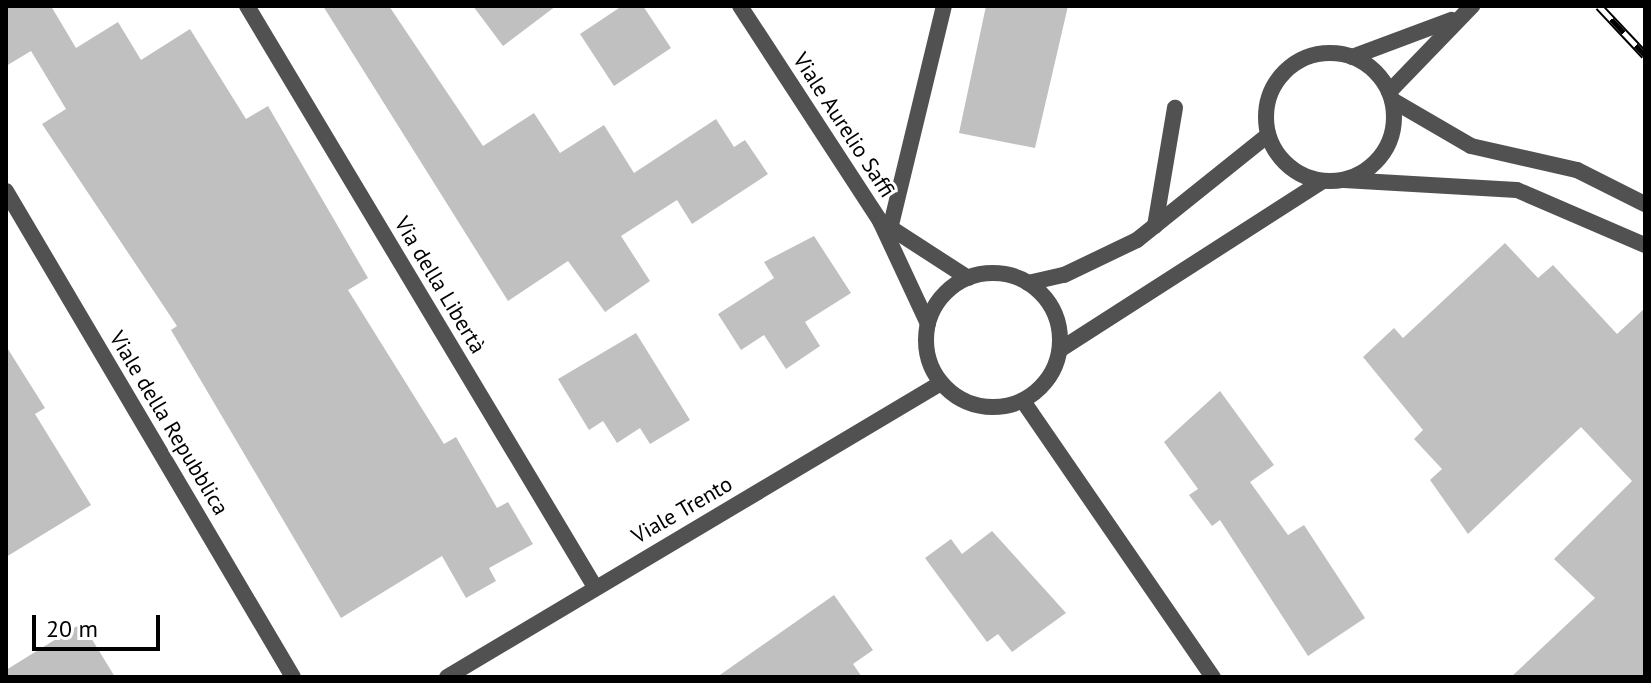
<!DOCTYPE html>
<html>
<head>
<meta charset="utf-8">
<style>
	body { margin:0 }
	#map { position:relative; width:1651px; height:683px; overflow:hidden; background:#fff; font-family:"PT Sans",sans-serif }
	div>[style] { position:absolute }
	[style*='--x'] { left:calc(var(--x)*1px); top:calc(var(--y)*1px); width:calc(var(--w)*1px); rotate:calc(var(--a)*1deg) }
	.building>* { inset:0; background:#c0c0c0 }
	.minor>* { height:16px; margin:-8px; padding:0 8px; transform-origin:8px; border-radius:8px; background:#515151 }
	.tertiary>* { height:16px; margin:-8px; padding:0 8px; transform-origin:8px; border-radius:8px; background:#515151 }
	.tertiary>.ring { margin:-8px; padding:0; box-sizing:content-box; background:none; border:16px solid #515151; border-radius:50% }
	.rail>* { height:9px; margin-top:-4.5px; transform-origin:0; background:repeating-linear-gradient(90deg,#fff 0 18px,#000 0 36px); box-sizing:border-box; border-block:2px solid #000 }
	span { translate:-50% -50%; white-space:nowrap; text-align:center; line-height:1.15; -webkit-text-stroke:6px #fff; paint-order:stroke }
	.street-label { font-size:22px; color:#000 }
	.frame { position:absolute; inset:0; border:8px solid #000; pointer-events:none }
	.scale { position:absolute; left:32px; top:615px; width:128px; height:36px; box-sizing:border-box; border:4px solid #000; border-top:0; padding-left:10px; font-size:24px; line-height:28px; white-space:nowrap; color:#000; -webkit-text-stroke:6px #fff; paint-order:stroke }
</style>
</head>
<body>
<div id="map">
	<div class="building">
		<div style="clip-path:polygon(6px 6px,51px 6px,76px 48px,118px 22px,141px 60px,190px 29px,246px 119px,268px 106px,368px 278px,348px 290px,444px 444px,456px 437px,497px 508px,508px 502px,533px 544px,489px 568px,496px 581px,466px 598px,442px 556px,341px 618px,171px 330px,177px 326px,42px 124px,66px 109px,31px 51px,6px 66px)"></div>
		<div style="clip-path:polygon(323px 6px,389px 6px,483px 146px,534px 113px,560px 153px,604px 125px,634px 173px,716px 119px,734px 147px,745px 140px,768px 174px,692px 224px,677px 200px,621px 236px,650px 281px,605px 312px,568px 261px,508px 301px)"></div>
		<div style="clip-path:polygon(473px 6px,556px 6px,503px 46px)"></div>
		<div style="clip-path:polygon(622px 6px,643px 6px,671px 48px,614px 86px,580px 34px)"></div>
		<div style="clip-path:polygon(986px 6px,1068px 6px,1035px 148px,959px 133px)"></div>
		<div style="clip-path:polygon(814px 236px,851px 293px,805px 322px,820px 346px,786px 369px,764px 335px,741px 350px,718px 314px,774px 278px,764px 262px)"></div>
		<div style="clip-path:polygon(1505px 243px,1538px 278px,1553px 265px,1617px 334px,1645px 308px,1645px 677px,1511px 677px,1595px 598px,1554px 559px,1632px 481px,1581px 427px,1468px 534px,1430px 480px,1442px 469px,1414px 439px,1423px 430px,1363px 357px,1394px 328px,1403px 338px)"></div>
		<div style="clip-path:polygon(636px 333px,690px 420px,650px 444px,640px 428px,617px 443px,603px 421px,589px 430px,558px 379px)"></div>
		<div style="clip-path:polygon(6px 346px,45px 408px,35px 414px,91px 505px,6px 557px)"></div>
		<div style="clip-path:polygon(1220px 391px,1274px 465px,1250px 482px,1288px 535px,1304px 525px,1365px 618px,1308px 656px,1220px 520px,1212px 526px,1189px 495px,1198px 489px,1164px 442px)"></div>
		<div style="clip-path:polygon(992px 531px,1066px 613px,1012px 652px,998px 634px,987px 642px,925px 558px,951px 539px,962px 554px)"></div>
		<div style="clip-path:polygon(834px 595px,873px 650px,853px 664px,862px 677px,717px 677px)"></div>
		<div style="clip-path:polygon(82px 623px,115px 677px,6px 677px,6px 670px)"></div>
	</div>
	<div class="minor">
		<div style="--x:247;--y:6;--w:677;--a:59.08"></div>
		<div style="--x:1392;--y:100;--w:91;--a:30.2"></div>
		<div style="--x:1471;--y:146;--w:109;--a:12.8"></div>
		<div style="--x:1577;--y:170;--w:76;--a:26.6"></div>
		<div style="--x:1344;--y:180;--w:173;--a:3.3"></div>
		<div style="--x:1517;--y:190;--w:139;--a:23.3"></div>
		<div style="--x:6;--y:191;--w:564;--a:59.44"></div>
		<div style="--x:1155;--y:226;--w:120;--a:-80.4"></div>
		<div style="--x:890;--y:229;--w:229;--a:-76.4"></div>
	</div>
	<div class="tertiary">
		<div style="--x:740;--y:6;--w:257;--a:56.9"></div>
		<div style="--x:880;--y:221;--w:105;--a:32.9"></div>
		<div class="ring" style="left:1266px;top:53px;width:112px;height:112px"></div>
		<div style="--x:1352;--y:57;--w:106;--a:-20.5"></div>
		<div style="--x:1389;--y:92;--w:120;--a:-46"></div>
		<div style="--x:881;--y:223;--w:111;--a:65"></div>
		<div class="ring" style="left:926px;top:273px;width:118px;height:118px"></div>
		<div style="--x:1028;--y:283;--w:37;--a:-13"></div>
		<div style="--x:1064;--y:275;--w:81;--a:-25.6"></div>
		<div style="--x:1137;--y:240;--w:168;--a:-38.7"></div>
		<div style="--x:1061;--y:349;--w:311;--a:-32.7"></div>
		<div style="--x:1023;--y:401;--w:335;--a:55.5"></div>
		<div style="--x:447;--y:677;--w:575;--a:-30.76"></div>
	</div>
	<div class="rail">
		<div style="--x:1599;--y:6;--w:67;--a:46.8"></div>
	</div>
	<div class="street-label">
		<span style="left:844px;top:125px;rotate:57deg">Viale Aurelio Saffi</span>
		<span style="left:440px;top:285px;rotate:59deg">Via della Libertà</span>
		<span style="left:169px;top:423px;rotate:59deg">Viale della Repubblica</span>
		<span style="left:682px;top:510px;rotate:-30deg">Viale Trento</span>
	</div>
	<div class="frame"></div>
	<div class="scale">20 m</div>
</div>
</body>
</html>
